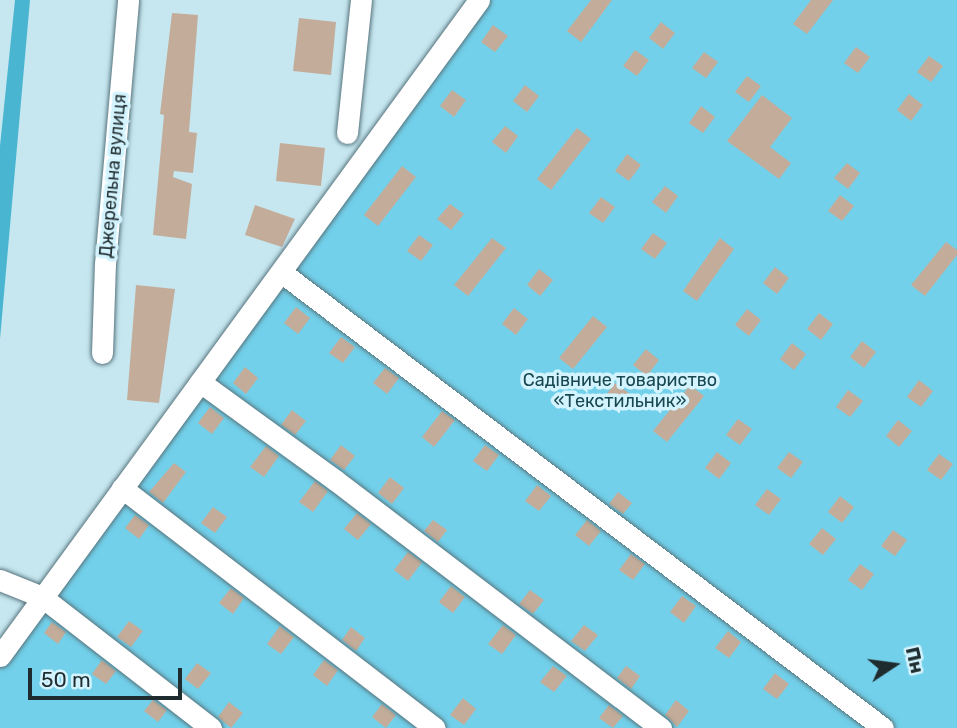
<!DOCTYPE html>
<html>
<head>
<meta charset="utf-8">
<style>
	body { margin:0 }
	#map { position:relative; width:957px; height:728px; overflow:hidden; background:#c6e7f0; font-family:Rubik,sans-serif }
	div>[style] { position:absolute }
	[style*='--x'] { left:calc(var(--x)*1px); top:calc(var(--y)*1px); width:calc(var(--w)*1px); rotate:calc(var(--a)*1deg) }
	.green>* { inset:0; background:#72d0ea }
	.forest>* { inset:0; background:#49b5d0 }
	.building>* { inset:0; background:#c3ad9a }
	.roads { filter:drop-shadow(0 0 2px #57747d) drop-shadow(0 0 2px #57747d) }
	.minor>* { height:21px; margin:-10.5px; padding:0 10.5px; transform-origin:10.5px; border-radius:10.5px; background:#fff }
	span { translate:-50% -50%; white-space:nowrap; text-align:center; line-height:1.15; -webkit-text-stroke:7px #d3f4fe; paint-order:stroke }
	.street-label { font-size:18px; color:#1f2c2f }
	.park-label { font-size:18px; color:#184752 }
	.north { position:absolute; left:859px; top:630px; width:70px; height:70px; -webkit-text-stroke:5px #d3f4fe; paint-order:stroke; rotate:77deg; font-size:19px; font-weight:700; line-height:28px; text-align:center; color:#1f2c2f }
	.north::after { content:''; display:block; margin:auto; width:24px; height:32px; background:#1f2c2f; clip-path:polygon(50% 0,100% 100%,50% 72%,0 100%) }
	.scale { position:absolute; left:28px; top:668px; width:154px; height:32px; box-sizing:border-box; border:4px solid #1f2c2f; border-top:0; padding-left:9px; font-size:21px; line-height:24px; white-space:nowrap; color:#1f2c2f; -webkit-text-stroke:5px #d3f4fe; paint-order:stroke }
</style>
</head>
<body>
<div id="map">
	<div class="green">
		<div style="clip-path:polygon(488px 0,957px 0,957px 728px,0 728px,0 641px)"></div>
	</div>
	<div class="forest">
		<div style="clip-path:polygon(15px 0,30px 0,0 339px,0 146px)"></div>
	</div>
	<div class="building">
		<div style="clip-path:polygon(591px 0,612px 0,581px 42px,567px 31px)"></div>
		<div style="clip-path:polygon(811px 0,833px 0,807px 34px,793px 24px)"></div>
		<div style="clip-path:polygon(172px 13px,198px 15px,189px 132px,197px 133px,193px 173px,174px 171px,173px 177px,192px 184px,186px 239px,153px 235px,164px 115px,160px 114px)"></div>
		<div style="clip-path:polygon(299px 18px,336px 22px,331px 75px,293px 71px)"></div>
		<div style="clip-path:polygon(661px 22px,675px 33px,663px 49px,649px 38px)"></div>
		<div style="clip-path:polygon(493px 25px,508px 36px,495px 52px,481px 42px)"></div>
		<div style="clip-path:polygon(856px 47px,870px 57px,858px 73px,844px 63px)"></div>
		<div style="clip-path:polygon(635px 50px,649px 60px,637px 76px,623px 66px)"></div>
		<div style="clip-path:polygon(704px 52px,718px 62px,706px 78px,692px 68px)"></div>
		<div style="clip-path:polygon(929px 56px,943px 66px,931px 82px,917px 72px)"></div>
		<div style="clip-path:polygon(747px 76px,761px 86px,749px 102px,735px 92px)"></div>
		<div style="clip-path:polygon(525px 85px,539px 96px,527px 112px,513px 101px)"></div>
		<div style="clip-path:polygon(452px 90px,466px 100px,454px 117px,440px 106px)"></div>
		<div style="clip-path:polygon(909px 94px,923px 105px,911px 121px,897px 110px)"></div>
		<div style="clip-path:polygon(762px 95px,792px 118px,770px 147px,791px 163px,779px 179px,727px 141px)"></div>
		<div style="clip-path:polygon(701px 106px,715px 117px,703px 133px,689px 123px)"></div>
		<div style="clip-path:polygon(505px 126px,518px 136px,506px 153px,492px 142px)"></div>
		<div style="clip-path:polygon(577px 128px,591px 139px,551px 190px,537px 179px)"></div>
		<div style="clip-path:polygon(280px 143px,325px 148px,321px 186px,276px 181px)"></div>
		<div style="clip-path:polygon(627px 154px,641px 165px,629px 181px,615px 171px)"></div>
		<div style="clip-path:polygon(847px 163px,860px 173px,848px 189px,834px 178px)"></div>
		<div style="clip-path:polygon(402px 166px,416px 177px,378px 226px,364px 215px)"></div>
		<div style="clip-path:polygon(665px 186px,678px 196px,666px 213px,652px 202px)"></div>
		<div style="clip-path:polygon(840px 195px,854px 206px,842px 221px,828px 211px)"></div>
		<div style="clip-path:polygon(601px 197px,615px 207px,603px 223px,589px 213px)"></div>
		<div style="clip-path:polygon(450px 204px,464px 214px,451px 230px,437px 219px)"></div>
		<div style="clip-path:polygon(255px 205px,295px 219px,282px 247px,245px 235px)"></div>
		<div style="clip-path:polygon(653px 233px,667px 243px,655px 259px,641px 249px)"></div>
		<div style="clip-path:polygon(419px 235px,433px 245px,421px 261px,407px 251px)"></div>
		<div style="clip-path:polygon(492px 238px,506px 248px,468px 296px,454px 285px)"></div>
		<div style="clip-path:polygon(720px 238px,734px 249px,697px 301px,683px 291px)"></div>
		<div style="clip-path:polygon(946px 242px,957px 250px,957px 255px,925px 296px,911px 285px)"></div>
		<div style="clip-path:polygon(775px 267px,789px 278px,777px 294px,763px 283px)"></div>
		<div style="clip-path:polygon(539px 269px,553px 280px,540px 296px,527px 285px)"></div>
		<div style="clip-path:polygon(136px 285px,175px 289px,159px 403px,127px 400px)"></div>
		<div style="clip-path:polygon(296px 307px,310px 318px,298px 334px,284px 323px)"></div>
		<div style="clip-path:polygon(514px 308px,528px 319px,516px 335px,502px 324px)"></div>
		<div style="clip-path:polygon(747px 309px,761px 320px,749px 336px,735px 325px)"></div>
		<div style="clip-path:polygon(819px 313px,833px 324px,821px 340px,807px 329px)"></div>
		<div style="clip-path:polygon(593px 316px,607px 327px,573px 369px,559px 358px)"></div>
		<div style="clip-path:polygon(341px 337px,355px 347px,343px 363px,329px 353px)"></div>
		<div style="clip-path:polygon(862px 341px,876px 352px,864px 368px,850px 357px)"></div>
		<div style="clip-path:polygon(792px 343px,806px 354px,794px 370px,780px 359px)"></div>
		<div style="clip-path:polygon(646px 349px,659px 360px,647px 376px,633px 365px)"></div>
		<div style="clip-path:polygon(245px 367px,258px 378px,246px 394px,233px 383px)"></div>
		<div style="clip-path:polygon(385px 368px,399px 378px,387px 394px,373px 383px)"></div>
		<div style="clip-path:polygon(919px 380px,933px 391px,921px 407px,907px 397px)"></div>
		<div style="clip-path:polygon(615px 383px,629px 393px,617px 409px,603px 399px)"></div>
		<div style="clip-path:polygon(690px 385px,704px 396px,667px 442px,653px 431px)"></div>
		<div style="clip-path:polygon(848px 390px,863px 401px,850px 417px,836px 407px)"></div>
		<div style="clip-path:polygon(210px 407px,224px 418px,212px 434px,198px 423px)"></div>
		<div style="clip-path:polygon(292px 410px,306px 421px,295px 435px,281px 425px)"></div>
		<div style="clip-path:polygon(442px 411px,455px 420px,434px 447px,422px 437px)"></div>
		<div style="clip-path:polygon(738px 419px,752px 429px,740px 445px,726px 435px)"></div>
		<div style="clip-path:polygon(898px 420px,912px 431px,899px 447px,886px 436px)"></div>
		<div style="clip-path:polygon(341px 445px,355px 456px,344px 470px,330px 460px)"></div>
		<div style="clip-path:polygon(485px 445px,499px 455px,487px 471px,473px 461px)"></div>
		<div style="clip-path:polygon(266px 446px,279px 456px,264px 477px,250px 467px)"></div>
		<div style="clip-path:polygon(717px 452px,731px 463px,719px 479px,705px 468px)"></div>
		<div style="clip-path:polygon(789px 452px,803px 462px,791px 478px,777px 468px)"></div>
		<div style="clip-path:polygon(939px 454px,953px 464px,941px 480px,927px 470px)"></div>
		<div style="clip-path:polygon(174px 463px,186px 472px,163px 503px,149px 492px)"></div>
		<div style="clip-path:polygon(390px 477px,404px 488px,392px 504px,378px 493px)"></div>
		<div style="clip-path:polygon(315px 481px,328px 491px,313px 512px,299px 502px)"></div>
		<div style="clip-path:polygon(537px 485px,551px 496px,539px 511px,525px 501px)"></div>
		<div style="clip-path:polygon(767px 489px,781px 499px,769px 515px,755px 505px)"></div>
		<div style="clip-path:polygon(618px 492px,632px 503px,623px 514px,609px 504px)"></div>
		<div style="clip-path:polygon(840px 496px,854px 507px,842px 523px,828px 512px)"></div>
		<div style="clip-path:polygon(213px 507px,227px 517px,215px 533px,201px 523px)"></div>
		<div style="clip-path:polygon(357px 513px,371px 524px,358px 540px,344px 529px)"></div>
		<div style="clip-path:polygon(135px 515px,149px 525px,139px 539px,125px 528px)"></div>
		<div style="clip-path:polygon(433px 520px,447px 530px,438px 542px,424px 531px)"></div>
		<div style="clip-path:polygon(587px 520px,601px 531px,589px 546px,575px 535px)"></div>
		<div style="clip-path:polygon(822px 528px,836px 539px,823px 555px,809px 544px)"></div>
		<div style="clip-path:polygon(893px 530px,907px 540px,895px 556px,881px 546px)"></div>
		<div style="clip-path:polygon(408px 552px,422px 562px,408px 581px,394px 570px)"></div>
		<div style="clip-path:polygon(631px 554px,645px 564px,633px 580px,619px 570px)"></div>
		<div style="clip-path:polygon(860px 564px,874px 574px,862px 590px,848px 580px)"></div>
		<div style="clip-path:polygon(451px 586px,465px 597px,453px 613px,439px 602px)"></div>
		<div style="clip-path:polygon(231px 588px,244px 598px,233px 614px,219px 603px)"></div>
		<div style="clip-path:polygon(530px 590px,544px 600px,533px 614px,519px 604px)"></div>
		<div style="clip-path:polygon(682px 596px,696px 606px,684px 623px,670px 612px)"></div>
		<div style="clip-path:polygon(129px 621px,143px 631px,131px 647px,117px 637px)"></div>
		<div style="clip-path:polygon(52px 622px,66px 632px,58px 644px,44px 633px)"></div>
		<div style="clip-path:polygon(503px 625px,516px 635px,502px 654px,488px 644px)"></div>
		<div style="clip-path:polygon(584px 625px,598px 635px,585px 651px,571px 641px)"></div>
		<div style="clip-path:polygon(280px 626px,294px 637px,281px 654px,267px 644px)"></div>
		<div style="clip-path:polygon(351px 627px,365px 638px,356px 651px,342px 640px)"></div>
		<div style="clip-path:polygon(728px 631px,741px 642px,729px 658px,715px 648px)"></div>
		<div style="clip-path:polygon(102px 660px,116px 671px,106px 684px,92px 674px)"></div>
		<div style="clip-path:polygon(324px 660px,338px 670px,327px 686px,313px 675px)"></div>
		<div style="clip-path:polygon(197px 663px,211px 673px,198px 689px,185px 679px)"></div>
		<div style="clip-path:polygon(553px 666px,567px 676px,554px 692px,540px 682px)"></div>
		<div style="clip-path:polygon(626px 666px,640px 676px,631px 689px,617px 678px)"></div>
		<div style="clip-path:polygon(775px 673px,789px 684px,777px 699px,763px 689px)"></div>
		<div style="clip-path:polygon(463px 698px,476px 709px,464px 725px,450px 715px)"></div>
		<div style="clip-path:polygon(153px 700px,167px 710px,158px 722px,144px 711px)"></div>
		<div style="clip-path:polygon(676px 700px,689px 711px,677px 727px,665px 715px)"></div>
		<div style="clip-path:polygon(229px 702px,243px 713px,231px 728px,218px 717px)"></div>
		<div style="clip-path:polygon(382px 704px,396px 715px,386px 728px,372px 717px)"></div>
		<div style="clip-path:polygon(609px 705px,623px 716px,613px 728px,599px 718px)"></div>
	</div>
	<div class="roads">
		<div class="minor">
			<div style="--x:347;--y:133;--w:134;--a:-84"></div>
			<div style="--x:281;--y:272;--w:755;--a:37.14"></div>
			<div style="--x:102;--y:353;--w:89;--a:-88.1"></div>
			<div style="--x:105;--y:264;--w:265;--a:-85"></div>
			<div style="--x:200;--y:382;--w:167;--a:36"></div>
			<div style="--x:335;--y:480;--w:410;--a:37.3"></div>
			<div style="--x:122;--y:488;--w:394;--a:37.5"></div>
			<div style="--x:0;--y:580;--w:45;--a:22"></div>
			<div style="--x:42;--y:597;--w:214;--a:37.8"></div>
			<div style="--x:0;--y:656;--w:812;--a:-53.86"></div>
		</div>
	</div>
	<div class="street-label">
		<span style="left:113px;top:176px;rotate:-85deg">Джерельна вулиця</span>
	</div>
	<div class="park-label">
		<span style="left:620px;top:391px">Садівниче товариство<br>«Текстильник»</span>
	</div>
	<div class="north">Пн</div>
	<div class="scale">50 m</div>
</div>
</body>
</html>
